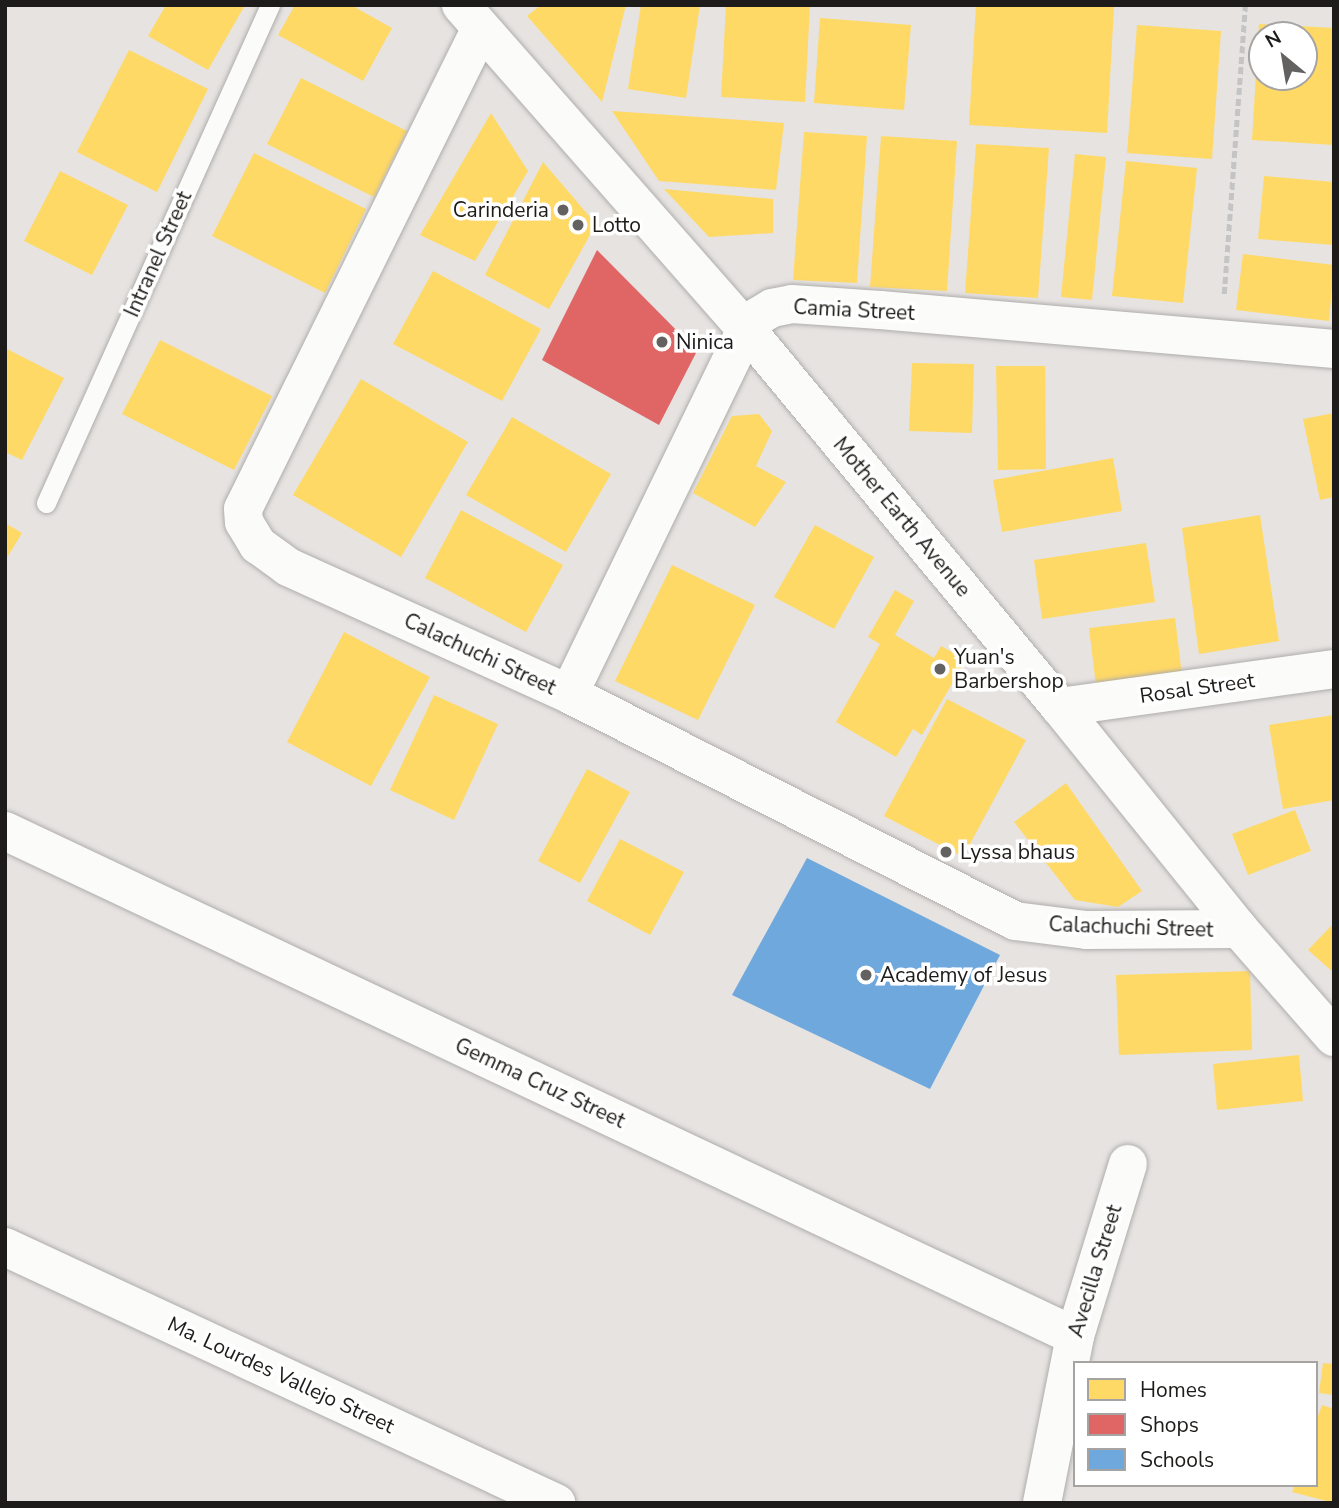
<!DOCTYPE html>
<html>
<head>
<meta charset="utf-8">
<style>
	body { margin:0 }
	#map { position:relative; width:1339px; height:1508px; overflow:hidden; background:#e6e3e1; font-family:"Nunito Sans",sans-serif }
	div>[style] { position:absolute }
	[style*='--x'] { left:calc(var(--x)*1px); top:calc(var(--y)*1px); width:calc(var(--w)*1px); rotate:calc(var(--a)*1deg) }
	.homes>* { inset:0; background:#ffd966 }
	.shops>* { inset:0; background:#e06666 }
	.schools>* { inset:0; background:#6fa8dc }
	.path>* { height:4.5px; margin-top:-2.25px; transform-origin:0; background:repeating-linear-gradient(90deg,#c5c4c4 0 7px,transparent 0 10.5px) }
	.roads { filter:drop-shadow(0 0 2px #afadab) drop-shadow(0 0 2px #afadab) }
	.lane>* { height:19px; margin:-9.5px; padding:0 9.5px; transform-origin:9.5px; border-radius:9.5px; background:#fbfbfa }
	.street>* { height:38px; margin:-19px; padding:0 19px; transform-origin:19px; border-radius:19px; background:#fbfbfa }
	.secondary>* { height:38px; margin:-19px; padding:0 19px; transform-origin:19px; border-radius:19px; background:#fbfbfa }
	.dots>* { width:19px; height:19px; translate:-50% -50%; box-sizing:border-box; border:4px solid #fff; border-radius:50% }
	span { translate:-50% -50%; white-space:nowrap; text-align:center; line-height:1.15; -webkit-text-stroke:7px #fff; paint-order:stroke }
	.poi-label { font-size:21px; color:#1e1c1a }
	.right { translate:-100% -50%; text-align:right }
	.left { translate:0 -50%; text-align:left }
	.street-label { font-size:21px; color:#1e1c1a }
	.frame { position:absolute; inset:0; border:7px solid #1e1c1a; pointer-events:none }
	.legend { position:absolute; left:1073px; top:1361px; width:245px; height:126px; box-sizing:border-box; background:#fff; border:2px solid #a5a4a3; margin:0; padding:9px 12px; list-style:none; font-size:21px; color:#1e1c1a }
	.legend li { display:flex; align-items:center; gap:14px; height:35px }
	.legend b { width:35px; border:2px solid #a5a4a3 }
	.north { position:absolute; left:1248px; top:21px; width:70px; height:70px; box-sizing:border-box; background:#fff; border:2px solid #a5a4a3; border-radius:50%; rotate:330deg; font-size:19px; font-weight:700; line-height:28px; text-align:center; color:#1e1c1a }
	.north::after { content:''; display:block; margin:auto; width:24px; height:32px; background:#646260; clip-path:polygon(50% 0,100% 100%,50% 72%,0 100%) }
</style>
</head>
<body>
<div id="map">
	<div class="homes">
		<div style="clip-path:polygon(166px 5px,245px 5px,208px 70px,148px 36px)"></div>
		<div style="clip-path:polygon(295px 5px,351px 5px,392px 28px,363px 81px,278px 35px)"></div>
		<div style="clip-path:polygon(541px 5px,626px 5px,602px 102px,527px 16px)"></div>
		<div style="clip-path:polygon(641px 5px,700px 5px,686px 98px,628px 89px)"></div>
		<div style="clip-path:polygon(726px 5px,810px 5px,805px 102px,721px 97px)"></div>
		<div style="clip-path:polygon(976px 5px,1114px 7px,1107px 133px,969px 125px)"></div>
		<div style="clip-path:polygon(820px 18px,911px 25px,904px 110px,814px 103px)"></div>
		<div style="clip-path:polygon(evenodd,1259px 24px,1334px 28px,1334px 145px,1252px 140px,1259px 24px,1262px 35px,1304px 35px,1304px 77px,1262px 77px,1262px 35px)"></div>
		<div style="clip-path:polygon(1137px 25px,1221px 31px,1212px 159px,1127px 153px)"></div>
		<div style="clip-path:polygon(129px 50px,208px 89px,157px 192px,77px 152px)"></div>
		<div style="clip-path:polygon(301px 78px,407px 131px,374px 197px,267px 144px)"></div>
		<div style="clip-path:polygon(612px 111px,784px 123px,776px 190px,659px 181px)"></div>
		<div style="clip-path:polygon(491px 113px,528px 171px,475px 261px,420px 235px)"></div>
		<div style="clip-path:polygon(804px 132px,867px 136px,857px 283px,793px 280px)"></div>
		<div style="clip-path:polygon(881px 136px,957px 141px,947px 291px,870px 287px)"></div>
		<div style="clip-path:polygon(976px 144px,1049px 148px,1038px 298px,965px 293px)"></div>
		<div style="clip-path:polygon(254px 153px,366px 209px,325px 293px,212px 236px)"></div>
		<div style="clip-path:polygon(1075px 154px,1106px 157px,1092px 300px,1061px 297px)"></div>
		<div style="clip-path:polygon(1126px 161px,1197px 168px,1183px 303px,1112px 296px)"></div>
		<div style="clip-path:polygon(543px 162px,596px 224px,549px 309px,485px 275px)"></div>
		<div style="clip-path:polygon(60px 171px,128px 205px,92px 275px,24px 241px)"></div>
		<div style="clip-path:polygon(1264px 176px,1334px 182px,1334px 245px,1258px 239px)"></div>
		<div style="clip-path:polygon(664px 189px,773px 199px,773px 233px,709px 237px)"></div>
		<div style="clip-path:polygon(1243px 254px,1334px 265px,1329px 321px,1236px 310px)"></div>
		<div style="clip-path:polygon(433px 271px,541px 329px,502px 401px,393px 344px)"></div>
		<div style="clip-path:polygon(160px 340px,272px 396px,234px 470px,122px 414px)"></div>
		<div style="clip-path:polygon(5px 348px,64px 378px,22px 460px,5px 452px)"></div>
		<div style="clip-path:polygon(912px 363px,974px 364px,972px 433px,909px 431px)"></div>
		<div style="clip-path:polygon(996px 366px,1045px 366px,1046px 469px,998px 470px)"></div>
		<div style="clip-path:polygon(361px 379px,468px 442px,401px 557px,293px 495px)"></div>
		<div style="clip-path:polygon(1334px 413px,1334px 497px,1320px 500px,1303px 419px)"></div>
		<div style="clip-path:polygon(759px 414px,772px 431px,756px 466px,786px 482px,755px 527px,693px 493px,732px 416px)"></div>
		<div style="clip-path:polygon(512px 417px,611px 474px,566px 552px,466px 495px)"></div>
		<div style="clip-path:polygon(1113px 458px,1122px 511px,1002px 532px,993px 480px)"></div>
		<div style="clip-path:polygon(461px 510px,563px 565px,526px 632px,425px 578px)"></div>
		<div style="clip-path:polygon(1260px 515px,1279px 641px,1199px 654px,1182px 528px)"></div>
		<div style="clip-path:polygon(5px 523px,22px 533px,5px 561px)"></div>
		<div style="clip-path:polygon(815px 525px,874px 557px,834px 629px,774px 597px)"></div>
		<div style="clip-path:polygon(1146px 543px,1155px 602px,1042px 619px,1034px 560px)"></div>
		<div style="clip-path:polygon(672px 565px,755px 605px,698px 720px,615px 681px)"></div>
		<div style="clip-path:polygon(895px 590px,914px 601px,895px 635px,934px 658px,941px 646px,966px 660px,922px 735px,913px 729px,896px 757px,836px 722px,880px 644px,868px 637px)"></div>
		<div style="clip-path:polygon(1175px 618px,1182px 675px,1096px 686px,1089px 628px)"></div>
		<div style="clip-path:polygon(344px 632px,430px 677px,371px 786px,287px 742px)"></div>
		<div style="clip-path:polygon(434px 695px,498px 724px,454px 820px,390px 790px)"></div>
		<div style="clip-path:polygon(947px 699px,1026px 740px,963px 857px,884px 816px)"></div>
		<div style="clip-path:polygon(1334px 715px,1334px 800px,1283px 809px,1269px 725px)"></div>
		<div style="clip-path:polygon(587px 769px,630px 792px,580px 883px,538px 861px)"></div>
		<div style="clip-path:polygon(1066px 783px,1142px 891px,1118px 907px,1075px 900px,1014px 822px)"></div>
		<div style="clip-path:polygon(1295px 810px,1311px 851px,1248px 875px,1232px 834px)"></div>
		<div style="clip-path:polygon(620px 839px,684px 872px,650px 935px,587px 901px)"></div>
		<div style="clip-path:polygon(1334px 923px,1334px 973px,1308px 950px)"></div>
		<div style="clip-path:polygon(1250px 971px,1252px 1050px,1119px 1055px,1116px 975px)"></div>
		<div style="clip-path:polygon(1299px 1055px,1303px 1101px,1217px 1110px,1213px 1064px)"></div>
		<div style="clip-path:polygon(1323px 1363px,1334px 1364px,1334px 1395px,1319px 1393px)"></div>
		<div style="clip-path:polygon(1322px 1405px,1334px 1409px,1334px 1503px,1292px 1492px,1295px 1485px,1316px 1485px,1316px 1421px)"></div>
	</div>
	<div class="shops">
		<div style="clip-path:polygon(597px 250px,697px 351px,659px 425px,542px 360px)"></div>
	</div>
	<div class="schools">
		<div style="clip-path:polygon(807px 858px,1000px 955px,930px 1089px,732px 995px)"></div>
	</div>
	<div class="path">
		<div style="--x:1224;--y:294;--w:290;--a:-85.8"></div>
	</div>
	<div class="roads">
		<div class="lane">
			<div style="--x:46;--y:503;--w:546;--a:-65.78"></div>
		</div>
		<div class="street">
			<div style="--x:480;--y:30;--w:534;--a:116.33"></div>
			<div style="--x:243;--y:509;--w:13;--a:86"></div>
			<div style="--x:244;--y:522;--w:27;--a:59"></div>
			<div style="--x:258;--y:545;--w:37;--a:36"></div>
			<div style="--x:288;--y:567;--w:308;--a:24.3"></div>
			<div style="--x:569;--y:694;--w:500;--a:26.97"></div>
			<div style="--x:1015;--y:921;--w:72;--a:7.2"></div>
			<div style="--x:1086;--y:930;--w:153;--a:-0.4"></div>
			<div style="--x:569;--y:694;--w:406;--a:-64.1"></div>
			<div style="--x:746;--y:329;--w:16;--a:-47"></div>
			<div style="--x:757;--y:317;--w:17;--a:-31"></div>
			<div style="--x:772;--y:308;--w:20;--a:-11"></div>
			<div style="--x:792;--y:304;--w:88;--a:3.9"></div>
			<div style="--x:880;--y:310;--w:456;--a:4.9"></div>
			<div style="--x:1060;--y:707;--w:277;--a:-7.9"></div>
			<div style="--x:5;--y:831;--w:1183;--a:25.27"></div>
			<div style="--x:5;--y:1247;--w:608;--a:24.92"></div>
			<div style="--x:1042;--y:1503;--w:170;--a:-78.8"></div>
			<div style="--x:1075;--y:1336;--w:180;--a:-72.9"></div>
		</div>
		<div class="secondary">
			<div style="--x:461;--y:5;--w:432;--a:48.7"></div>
			<div style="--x:746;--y:329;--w:491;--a:50.3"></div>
			<div style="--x:1060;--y:707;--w:285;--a:51.1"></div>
			<div style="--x:1239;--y:929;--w:144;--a:48.7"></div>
		</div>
	</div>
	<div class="dots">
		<div style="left:563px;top:210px;background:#646260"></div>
		<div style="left:578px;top:225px;background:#646260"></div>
		<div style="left:662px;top:342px;background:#646260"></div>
		<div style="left:940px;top:669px;background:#646260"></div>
		<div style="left:946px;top:852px;background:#646260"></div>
		<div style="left:866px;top:975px;background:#646260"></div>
	</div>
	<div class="poi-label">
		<span class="right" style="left:549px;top:210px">Carinderia</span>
		<span class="left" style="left:592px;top:225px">Lotto</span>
		<span class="left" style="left:676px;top:342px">Ninica</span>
		<span class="left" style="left:954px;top:669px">Yuan's<br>Barbershop</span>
		<span class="left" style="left:960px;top:852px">Lyssa bhaus</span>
		<span class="left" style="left:880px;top:975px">Academy of Jesus</span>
	</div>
	<div class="street-label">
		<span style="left:158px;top:254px;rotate:-66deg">Intranel Street</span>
		<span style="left:854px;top:310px;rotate:3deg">Camia Street</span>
		<span style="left:902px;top:517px;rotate:50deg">Mother Earth Avenue</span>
		<span style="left:480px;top:654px;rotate:25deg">Calachuchi Street</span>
		<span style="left:1197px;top:688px;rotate:-8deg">Rosal Street</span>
		<span style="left:1131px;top:927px;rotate:2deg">Calachuchi Street</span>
		<span style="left:540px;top:1083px;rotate:25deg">Gemma Cruz Street</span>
		<span style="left:1095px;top:1271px;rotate:-73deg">Avecilla Street</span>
		<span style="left:281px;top:1375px;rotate:25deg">Ma. Lourdes Vallejo Street</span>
	</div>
	<div class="frame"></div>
	<ul class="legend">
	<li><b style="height:19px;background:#ffd966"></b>Homes</li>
	<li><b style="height:19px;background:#e06666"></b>Shops</li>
	<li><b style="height:19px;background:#6fa8dc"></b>Schools</li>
	</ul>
	<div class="north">N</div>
</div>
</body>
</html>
